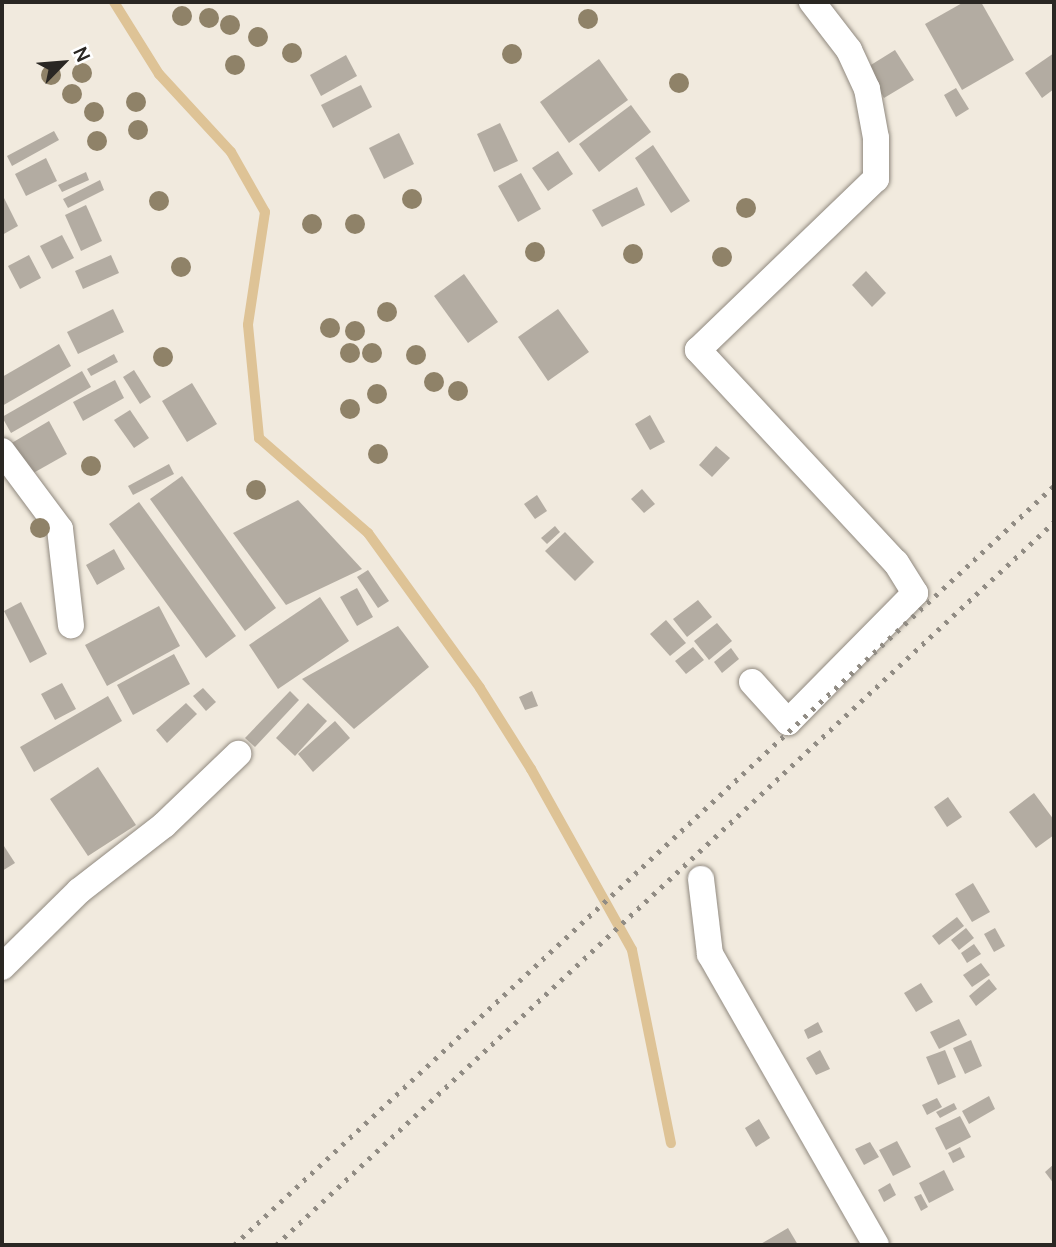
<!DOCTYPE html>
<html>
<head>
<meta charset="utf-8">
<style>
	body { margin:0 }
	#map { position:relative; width:1056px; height:1247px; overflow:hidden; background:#f1eade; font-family:Manrope,sans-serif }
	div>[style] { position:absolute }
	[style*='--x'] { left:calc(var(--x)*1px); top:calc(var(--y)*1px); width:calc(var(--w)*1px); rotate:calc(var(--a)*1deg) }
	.stream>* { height:10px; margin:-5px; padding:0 5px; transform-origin:5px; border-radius:5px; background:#dec396 }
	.building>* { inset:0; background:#b3aca2 }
	.roads { filter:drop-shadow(0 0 2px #90897f) drop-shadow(0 0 2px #90897f) }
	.street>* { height:26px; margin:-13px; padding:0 13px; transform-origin:13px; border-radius:13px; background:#fff }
	.rail>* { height:5px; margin-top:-2.5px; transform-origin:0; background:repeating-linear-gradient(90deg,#918c84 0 3.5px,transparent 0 10.5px) }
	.trees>* { width:20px; height:20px; margin:-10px; border-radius:50%; background:#8f8268 }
	span { translate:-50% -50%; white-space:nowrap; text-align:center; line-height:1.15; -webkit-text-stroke:6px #fff; paint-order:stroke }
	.frame { position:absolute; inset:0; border:4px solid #2a2723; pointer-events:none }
	.north { position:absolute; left:28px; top:28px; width:70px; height:70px; -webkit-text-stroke:5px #fff; paint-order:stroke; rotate:65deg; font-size:19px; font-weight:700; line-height:28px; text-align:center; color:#2a2723 }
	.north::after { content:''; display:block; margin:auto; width:24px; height:32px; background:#2a2723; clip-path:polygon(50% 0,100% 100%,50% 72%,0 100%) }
</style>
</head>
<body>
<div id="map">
	<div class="stream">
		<div style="--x:114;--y:2;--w:85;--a:58"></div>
		<div style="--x:159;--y:74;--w:106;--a:47.3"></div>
		<div style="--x:231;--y:152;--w:69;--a:60.5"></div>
		<div style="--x:265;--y:212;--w:114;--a:98.6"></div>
		<div style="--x:248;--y:325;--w:114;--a:84.4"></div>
		<div style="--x:259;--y:438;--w:145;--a:41.1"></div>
		<div style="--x:368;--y:533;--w:191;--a:54.1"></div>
		<div style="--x:480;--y:688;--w:96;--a:57.8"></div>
		<div style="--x:531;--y:769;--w:207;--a:60.8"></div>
		<div style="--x:632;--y:950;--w:197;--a:78.6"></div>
	</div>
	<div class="building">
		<div style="clip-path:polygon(964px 2px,981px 2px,1014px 60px,962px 90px,925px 24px)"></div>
		<div style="clip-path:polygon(895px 50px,914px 80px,884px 98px,866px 68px)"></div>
		<div style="clip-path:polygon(1054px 53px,1054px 89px,1042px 98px,1025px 73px)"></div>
		<div style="clip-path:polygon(346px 55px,357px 76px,321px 96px,310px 75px)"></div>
		<div style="clip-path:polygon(599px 59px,628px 100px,569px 143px,540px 102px)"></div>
		<div style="clip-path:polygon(361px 85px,372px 107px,333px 128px,321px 105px)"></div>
		<div style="clip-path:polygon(956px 88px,969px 109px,956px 117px,944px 95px)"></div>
		<div style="clip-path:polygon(631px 105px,651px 132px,599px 172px,579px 144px)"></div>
		<div style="clip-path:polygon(500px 123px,518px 161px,494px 172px,477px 134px)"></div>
		<div style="clip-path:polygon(54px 131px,59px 140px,12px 166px,7px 156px)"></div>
		<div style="clip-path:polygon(399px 133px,414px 164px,384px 179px,369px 148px)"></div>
		<div style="clip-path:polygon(653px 145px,690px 201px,671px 213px,635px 158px)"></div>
		<div style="clip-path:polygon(558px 151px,573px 174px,548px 191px,532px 168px)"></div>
		<div style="clip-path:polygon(46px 158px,57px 181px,26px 196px,15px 174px)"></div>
		<div style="clip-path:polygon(86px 172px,89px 180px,62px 192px,58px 185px)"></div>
		<div style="clip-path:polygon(521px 173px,541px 209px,518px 222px,498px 186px)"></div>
		<div style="clip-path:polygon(100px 180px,104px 190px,68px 208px,63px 199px)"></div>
		<div style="clip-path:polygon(637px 187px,645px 205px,602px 227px,592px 210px)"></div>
		<div style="clip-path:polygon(2px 194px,18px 226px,2px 235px)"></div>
		<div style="clip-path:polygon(86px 205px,102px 241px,81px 251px,65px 215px)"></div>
		<div style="clip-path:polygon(62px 235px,74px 258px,52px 269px,40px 246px)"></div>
		<div style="clip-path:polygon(29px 255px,41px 278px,20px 289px,8px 266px)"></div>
		<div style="clip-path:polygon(111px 255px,119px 273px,83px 289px,75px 271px)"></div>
		<div style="clip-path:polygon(866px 271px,886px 293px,872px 307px,852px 285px)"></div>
		<div style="clip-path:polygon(464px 274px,498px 322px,468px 343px,434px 296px)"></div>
		<div style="clip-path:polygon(113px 309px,124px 332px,78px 354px,67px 332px)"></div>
		<div style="clip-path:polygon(558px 309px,589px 352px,548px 381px,518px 337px)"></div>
		<div style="clip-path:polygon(59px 344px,71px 366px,2px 406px,2px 377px)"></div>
		<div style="clip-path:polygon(114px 354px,118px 362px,91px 376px,87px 369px)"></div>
		<div style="clip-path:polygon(134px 370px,151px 397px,140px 404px,123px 377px)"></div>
		<div style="clip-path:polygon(82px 371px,91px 387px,11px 433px,2px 417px)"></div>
		<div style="clip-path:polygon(115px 380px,124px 398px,83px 421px,73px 402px)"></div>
		<div style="clip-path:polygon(192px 383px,217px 424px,187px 442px,162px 401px)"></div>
		<div style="clip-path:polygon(130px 410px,149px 438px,134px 448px,114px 420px)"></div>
		<div style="clip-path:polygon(650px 415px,665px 442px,650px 450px,635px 424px)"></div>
		<div style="clip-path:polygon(49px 421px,67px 454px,28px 476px,10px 444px)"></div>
		<div style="clip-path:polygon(716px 446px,730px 458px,712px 477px,699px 465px)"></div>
		<div style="clip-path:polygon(169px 464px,174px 474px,133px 495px,128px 486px)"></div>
		<div style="clip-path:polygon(182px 476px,276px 608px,245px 631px,150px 499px)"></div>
		<div style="clip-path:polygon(642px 489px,655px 504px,644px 513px,631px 499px)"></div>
		<div style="clip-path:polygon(537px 495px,547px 511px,535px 519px,524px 504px)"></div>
		<div style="clip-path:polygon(298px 500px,362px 569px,286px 605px,233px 533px)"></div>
		<div style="clip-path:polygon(139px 502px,236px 636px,206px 658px,109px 524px)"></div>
		<div style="clip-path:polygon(555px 526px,560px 532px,547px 544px,541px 538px)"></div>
		<div style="clip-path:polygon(565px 532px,594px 562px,575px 581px,545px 551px)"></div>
		<div style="clip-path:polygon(114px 549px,125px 569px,97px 585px,86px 565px)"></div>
		<div style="clip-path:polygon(368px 570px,389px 601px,378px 608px,357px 577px)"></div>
		<div style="clip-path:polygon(357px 588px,373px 617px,357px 626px,340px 597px)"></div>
		<div style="clip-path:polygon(320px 597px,349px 641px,278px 689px,249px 645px)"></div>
		<div style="clip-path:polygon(698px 600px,712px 617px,687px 637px,673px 619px)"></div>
		<div style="clip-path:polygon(21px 602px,47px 654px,30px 663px,4px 611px)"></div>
		<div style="clip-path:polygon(159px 606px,180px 646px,107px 686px,85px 645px)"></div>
		<div style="clip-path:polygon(666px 620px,686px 643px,670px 656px,650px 634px)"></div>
		<div style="clip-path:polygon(717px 623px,732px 641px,709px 660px,694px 641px)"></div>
		<div style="clip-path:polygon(398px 626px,429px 667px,354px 729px,302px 679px)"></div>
		<div style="clip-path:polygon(693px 647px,704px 660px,686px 674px,675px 661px)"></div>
		<div style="clip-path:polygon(731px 648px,739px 659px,722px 673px,714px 662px)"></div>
		<div style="clip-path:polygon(174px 654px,190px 684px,133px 715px,117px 685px)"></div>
		<div style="clip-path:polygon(62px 683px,76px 709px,55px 720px,41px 694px)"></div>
		<div style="clip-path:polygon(203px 688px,216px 702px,206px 711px,193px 696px)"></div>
		<div style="clip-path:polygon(290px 691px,299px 700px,255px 747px,245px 738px)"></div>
		<div style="clip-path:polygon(532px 691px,538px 706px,525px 710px,519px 697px)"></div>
		<div style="clip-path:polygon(108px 696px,122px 721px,34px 772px,20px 747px)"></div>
		<div style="clip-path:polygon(186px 703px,197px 714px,167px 743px,156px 730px)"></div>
		<div style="clip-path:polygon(308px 703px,327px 721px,295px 756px,276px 738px)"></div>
		<div style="clip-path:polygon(335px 721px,350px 738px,313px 772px,298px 754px)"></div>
		<div style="clip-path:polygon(98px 767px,136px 825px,88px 856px,50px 799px)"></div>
		<div style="clip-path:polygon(1034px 793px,1054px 820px,1054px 835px,1036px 848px,1009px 812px)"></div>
		<div style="clip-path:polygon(948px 797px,962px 817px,947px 827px,934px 807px)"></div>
		<div style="clip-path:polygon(2px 843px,15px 863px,2px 871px)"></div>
		<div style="clip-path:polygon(973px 883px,990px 912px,972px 922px,955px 894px)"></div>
		<div style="clip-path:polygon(957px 917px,964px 926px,939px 945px,932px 936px)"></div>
		<div style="clip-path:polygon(966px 928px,974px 938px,959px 950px,951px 940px)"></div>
		<div style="clip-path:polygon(995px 928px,1005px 946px,994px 952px,984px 934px)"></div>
		<div style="clip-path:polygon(974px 944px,981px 954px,967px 963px,961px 953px)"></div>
		<div style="clip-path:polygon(981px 963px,990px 975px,972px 987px,963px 975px)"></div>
		<div style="clip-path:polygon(989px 979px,997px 989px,976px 1006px,969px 996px)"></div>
		<div style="clip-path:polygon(921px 983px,933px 1002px,916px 1012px,904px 993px)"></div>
		<div style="clip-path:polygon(959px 1019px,967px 1035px,939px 1049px,930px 1032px)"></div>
		<div style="clip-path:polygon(818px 1022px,823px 1032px,808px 1039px,804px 1030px)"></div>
		<div style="clip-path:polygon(971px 1040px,982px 1066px,965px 1074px,953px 1048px)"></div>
		<div style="clip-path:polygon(820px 1050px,830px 1069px,816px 1075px,806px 1058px)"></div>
		<div style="clip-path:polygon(945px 1050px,956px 1077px,938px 1085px,926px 1057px)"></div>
		<div style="clip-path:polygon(989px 1096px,995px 1109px,969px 1124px,962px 1111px)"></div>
		<div style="clip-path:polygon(937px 1098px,942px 1107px,927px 1115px,922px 1105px)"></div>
		<div style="clip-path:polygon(954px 1103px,957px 1109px,940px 1118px,936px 1112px)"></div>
		<div style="clip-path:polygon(960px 1116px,971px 1137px,946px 1150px,935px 1128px)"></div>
		<div style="clip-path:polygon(759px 1119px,770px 1138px,756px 1147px,745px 1128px)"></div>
		<div style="clip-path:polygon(897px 1141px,911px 1167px,893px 1176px,879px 1150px)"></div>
		<div style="clip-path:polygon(870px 1142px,879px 1157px,864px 1165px,855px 1149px)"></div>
		<div style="clip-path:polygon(960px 1147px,965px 1157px,953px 1163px,948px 1153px)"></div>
		<div style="clip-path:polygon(1054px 1164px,1054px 1184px,1045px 1172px)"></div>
		<div style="clip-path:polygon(944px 1170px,954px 1190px,929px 1203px,919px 1183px)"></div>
		<div style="clip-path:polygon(890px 1183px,896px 1195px,884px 1202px,878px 1190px)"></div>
		<div style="clip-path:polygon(921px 1194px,928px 1207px,921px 1211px,914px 1197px)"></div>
		<div style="clip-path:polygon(788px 1228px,798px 1245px,759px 1245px)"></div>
	</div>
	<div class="roads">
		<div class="street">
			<div style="--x:2;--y:451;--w:97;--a:53.4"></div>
			<div style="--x:60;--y:529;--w:97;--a:83.5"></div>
			<div style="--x:752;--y:682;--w:54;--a:48"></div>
			<div style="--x:788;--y:722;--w:181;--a:-45.4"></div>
			<div style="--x:915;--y:593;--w:36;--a:-122"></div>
			<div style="--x:896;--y:563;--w:291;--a:-132.9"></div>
			<div style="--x:698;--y:350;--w:247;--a:-43.9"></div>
			<div style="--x:876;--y:179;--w:41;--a:-90"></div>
			<div style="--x:876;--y:138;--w:50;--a:-100.4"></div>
			<div style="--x:867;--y:89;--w:43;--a:-114.8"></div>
			<div style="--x:849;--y:50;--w:61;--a:-127.6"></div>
			<div style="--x:701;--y:879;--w:76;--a:83.2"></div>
			<div style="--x:710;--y:954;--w:335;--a:60.3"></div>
			<div style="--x:2;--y:967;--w:108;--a:-44.6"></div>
			<div style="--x:79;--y:891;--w:108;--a:-37.8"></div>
			<div style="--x:164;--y:825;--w:103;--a:-43.8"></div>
		</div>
	</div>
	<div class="rail">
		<div style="--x:234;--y:1245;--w:1117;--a:-42.79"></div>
		<div style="--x:276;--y:1245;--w:1062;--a:-42.9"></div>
	</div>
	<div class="trees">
		<div style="left:182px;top:16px"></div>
		<div style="left:209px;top:18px"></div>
		<div style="left:588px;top:19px"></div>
		<div style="left:230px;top:25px"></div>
		<div style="left:258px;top:37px"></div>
		<div style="left:292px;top:53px"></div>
		<div style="left:512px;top:54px"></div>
		<div style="left:235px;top:65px"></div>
		<div style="left:82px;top:73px"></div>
		<div style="left:51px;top:75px"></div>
		<div style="left:679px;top:83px"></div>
		<div style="left:72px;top:94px"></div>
		<div style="left:136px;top:102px"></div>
		<div style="left:94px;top:112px"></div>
		<div style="left:138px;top:130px"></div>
		<div style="left:97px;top:141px"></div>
		<div style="left:412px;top:199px"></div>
		<div style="left:159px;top:201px"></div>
		<div style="left:746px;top:208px"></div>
		<div style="left:312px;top:224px"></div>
		<div style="left:355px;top:224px"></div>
		<div style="left:535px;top:252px"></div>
		<div style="left:633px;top:254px"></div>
		<div style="left:722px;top:257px"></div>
		<div style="left:181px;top:267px"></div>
		<div style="left:387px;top:312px"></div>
		<div style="left:330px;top:328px"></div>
		<div style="left:355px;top:331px"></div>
		<div style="left:350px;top:353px"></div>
		<div style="left:372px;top:353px"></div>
		<div style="left:416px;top:355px"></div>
		<div style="left:163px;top:357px"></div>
		<div style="left:434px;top:382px"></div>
		<div style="left:458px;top:391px"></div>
		<div style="left:377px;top:394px"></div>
		<div style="left:350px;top:409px"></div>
		<div style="left:378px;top:454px"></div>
		<div style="left:91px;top:466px"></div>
		<div style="left:256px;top:490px"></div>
		<div style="left:40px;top:528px"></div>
	</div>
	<div class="frame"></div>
	<div class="north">N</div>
</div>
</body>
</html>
